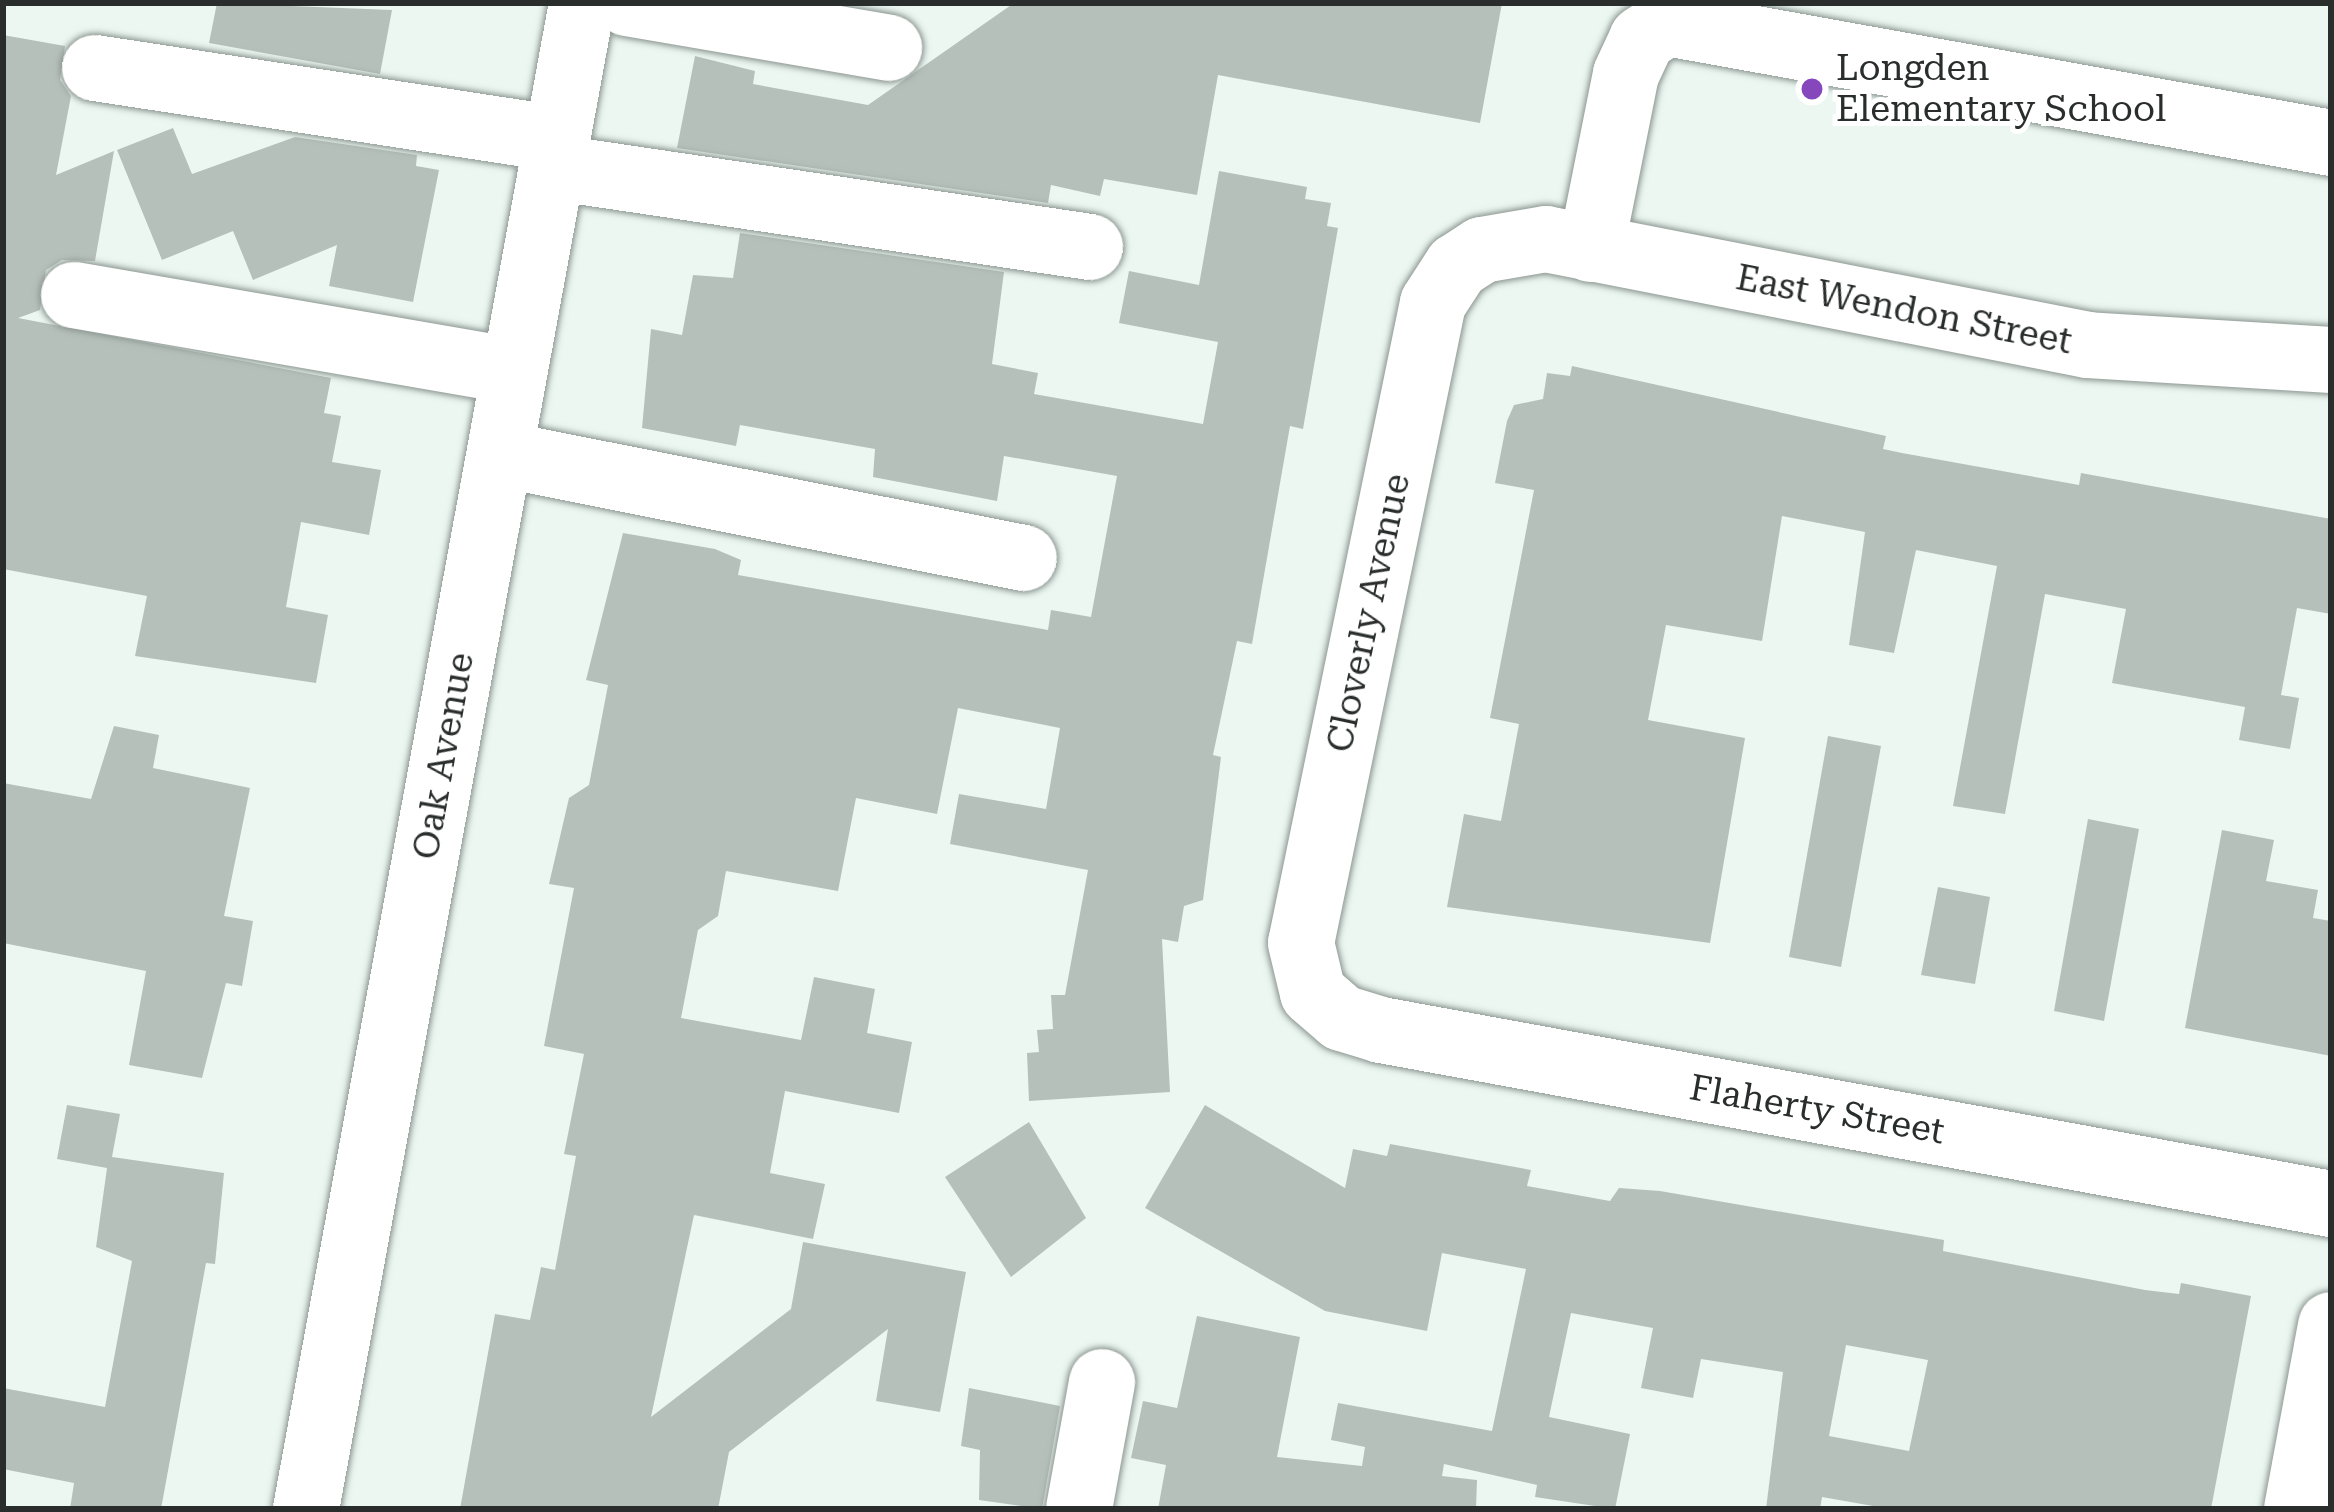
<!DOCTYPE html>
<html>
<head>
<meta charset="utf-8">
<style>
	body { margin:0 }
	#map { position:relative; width:2334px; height:1512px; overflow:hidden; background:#ecf7f2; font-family:"Roboto Serif",serif }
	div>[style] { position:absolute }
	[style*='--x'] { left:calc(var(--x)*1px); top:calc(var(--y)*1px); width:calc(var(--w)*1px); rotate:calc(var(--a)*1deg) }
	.building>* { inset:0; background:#b6c0bb }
	.roads { filter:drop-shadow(0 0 3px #8c9691) drop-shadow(0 0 3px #8c9691) }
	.minor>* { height:66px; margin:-33px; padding:0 33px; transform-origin:33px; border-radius:33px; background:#fff }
	.dots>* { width:33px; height:33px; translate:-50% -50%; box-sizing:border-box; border:6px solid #fff; border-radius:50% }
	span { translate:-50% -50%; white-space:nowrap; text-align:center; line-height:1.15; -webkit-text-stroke:10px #fff; paint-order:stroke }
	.poi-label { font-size:36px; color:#292e2c }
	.left { translate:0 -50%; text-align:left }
	.street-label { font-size:36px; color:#292e2c }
	.frame { position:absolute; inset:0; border:6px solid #292e2c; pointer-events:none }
</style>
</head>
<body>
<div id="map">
	<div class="building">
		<div style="clip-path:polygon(217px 3px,392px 10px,380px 74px,209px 43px)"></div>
		<div style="clip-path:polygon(1014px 3px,1502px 3px,1480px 123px,1218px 75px,1197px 195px,1104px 179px,1100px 196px,1051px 185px,1048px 203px,677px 148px,695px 56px,755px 71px,753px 84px,868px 105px)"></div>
		<div style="clip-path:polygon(3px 35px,65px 46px,60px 80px,71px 96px,56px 175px,114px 151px,95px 261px,62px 260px,46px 270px,40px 310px,18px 318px,331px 378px,324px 413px,341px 416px,332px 462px,381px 470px,369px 535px,301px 522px,286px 607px,328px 615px,316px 683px,135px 656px,147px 596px,3px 569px)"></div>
		<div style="clip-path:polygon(173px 128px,192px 174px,295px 137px,417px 155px,416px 166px,439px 170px,413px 302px,329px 286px,337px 245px,253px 280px,233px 231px,162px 260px,117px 150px)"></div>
		<div style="clip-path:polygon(1219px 171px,1307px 187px,1305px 199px,1331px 203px,1327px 226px,1338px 228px,1303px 429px,1290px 426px,1252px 644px,1237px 641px,1213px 755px,1221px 757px,1203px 900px,1184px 906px,1178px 942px,1162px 939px,1170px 1092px,1029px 1101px,1027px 1053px,1039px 1052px,1037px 1030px,1053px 1029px,1051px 995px,1065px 995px,1088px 870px,950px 844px,959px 794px,1046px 809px,1060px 728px,958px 708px,937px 814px,856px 798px,838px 891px,726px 871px,718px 916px,698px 930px,681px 1018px,801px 1040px,814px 977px,875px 989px,867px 1033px,912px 1042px,899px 1113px,785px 1091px,770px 1173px,825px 1184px,813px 1239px,694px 1215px,651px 1417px,791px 1309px,803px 1242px,966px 1272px,940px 1412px,876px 1401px,888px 1329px,729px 1452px,718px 1509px,460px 1509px,495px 1314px,530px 1320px,541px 1267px,555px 1270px,576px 1156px,564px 1154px,584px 1054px,544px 1046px,574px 888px,549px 884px,569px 798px,589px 785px,608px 685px,586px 680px,623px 533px,715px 549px,741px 560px,738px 575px,1048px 630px,1051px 610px,1091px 617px,1117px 476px,1004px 456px,997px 501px,873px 477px,875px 449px,740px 425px,736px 446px,642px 428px,651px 329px,682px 335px,693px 275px,733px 278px,740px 233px,1004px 272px,992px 364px,1038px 373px,1034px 394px,1203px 424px,1218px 342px,1119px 323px,1129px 271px,1199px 285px)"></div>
		<div style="clip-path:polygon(1572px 366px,1886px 436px,1883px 449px,1902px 453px,2079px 485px,2081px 473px,2331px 519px,2331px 614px,2297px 608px,2281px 695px,2299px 698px,2290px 749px,2239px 740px,2245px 707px,2112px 683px,2126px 609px,2045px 594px,2005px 814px,1953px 806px,1997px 566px,1916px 550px,1894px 653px,1849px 645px,1865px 532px,1782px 516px,1762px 641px,1666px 625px,1648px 720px,1745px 738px,1710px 943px,1447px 907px,1464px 814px,1501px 821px,1519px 724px,1490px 718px,1534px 490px,1495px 483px,1507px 421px,1514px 405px,1543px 399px,1547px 373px,1570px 376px)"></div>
		<div style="clip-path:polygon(114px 726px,159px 735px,153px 768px,250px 788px,224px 916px,253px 921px,242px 986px,226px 983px,202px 1078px,129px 1065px,146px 971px,3px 943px,3px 783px,91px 799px)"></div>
		<div style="clip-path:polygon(1828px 736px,1881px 746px,1841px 967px,1789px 957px)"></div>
		<div style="clip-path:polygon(2088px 819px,2139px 829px,2104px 1021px,2054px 1011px)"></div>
		<div style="clip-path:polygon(2222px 830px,2274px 840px,2266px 881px,2318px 890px,2313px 918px,2331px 921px,2331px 1056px,2185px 1028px)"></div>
		<div style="clip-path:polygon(1938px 887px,1990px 897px,1975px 984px,1921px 975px)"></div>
		<div style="clip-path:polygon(67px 1105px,120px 1114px,112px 1157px,224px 1173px,215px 1264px,206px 1263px,161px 1509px,70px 1509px,74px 1483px,3px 1469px,3px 1388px,105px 1407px,132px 1261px,96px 1247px,107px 1168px,57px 1159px)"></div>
		<div style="clip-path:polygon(evenodd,1205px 1105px,1345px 1188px,1353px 1149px,1387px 1156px,1390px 1144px,1531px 1170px,1527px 1186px,1610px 1201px,1619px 1188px,1660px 1191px,1944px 1240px,1943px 1251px,2145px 1290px,2179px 1294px,2181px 1283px,2251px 1296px,2211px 1509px,1890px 1509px,1822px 1497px,1820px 1509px,1766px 1509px,1783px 1372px,1701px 1359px,1693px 1398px,1641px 1388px,1653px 1328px,1571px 1313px,1549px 1417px,1630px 1434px,1615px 1509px,1535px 1497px,1537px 1485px,1444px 1464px,1442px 1476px,1477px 1480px,1476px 1509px,1158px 1509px,1166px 1465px,1131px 1458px,1143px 1401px,1177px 1408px,1197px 1316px,1300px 1337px,1277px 1457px,1362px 1466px,1365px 1447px,1331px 1440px,1338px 1403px,1492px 1431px,1526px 1269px,1442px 1253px,1427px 1331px,1325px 1311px,1145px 1208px,1205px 1105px,1846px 1345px,1928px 1360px,1909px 1451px,1829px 1436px,1846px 1345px)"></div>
		<div style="clip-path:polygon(1029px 1122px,1086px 1218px,1011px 1277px,945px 1177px)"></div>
		<div style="clip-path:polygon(969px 1388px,1060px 1406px,1042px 1509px,979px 1500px,980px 1450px,961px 1446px)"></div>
	</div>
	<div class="roads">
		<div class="minor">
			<div style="--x:627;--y:3;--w:266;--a:9.7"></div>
			<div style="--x:95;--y:68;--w:467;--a:8.7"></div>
			<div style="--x:551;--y:167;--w:545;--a:8.44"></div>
			<div style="--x:1591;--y:249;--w:178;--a:-78.7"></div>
			<div style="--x:1626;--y:74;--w:38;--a:-65"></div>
			<div style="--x:1642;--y:39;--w:30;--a:-33"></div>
			<div style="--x:1667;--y:23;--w:675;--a:10.24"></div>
			<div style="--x:74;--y:295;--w:445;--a:9.8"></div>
			<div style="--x:2331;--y:360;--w:243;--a:-176.5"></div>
			<div style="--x:2088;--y:345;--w:552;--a:-168.93"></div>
			<div style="--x:1546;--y:239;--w:65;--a:170.2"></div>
			<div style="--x:1482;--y:250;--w:30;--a:147"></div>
			<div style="--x:1457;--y:266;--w:44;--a:123"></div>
			<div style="--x:1433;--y:303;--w:653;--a:101.65"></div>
			<div style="--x:1301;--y:943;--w:51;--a:76.5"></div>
			<div style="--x:1313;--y:993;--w:38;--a:41"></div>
			<div style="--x:1342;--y:1018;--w:41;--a:17.1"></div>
			<div style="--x:1381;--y:1030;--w:966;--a:10.38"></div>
			<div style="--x:500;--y:454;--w:534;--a:11.23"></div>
			<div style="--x:306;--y:1509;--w:1531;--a:-79.61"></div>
			<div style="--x:1079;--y:1509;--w:129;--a:-79.7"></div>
			<div style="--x:2297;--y:1509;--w:187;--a:-79.5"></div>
		</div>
	</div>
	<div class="dots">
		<div style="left:1812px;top:89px;background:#8647bd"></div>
	</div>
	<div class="poi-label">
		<span class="left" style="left:1836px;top:89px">Longden<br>Elementary School</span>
	</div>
	<div class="street-label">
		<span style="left:1904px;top:310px;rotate:11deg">East Wendon Street</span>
		<span style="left:1369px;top:613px;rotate:-78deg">Cloverly Avenue</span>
		<span style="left:444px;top:756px;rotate:-80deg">Oak Avenue</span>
		<span style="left:1817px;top:1110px;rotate:10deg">Flaherty Street</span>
	</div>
	<div class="frame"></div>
</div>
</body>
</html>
